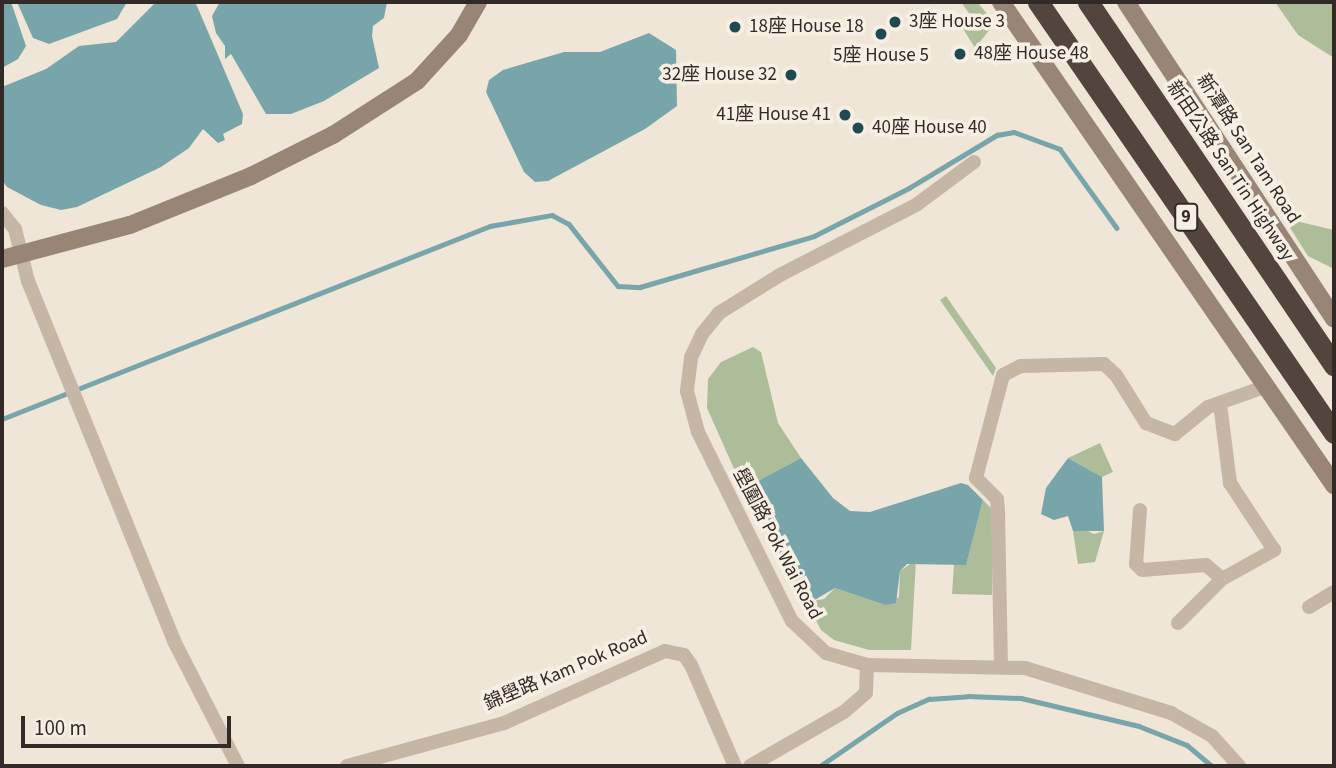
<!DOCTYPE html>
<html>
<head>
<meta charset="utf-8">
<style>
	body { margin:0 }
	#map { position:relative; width:1336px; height:768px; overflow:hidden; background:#efe6d8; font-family:"Source Sans 3","Noto Sans TC",sans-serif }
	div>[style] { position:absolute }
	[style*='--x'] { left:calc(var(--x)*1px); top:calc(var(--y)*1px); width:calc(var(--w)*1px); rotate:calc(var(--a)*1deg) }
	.green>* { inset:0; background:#aebd99 }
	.water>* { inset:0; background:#78a5aa }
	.stream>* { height:4.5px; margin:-2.25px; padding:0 2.25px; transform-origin:2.25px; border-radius:2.25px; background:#78a5aa }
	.street>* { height:14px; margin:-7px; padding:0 7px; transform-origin:7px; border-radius:7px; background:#c6b6a5 }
	.secondary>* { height:18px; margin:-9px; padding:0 9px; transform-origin:9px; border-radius:9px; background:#998576 }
	.highway>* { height:21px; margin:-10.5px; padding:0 10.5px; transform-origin:10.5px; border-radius:10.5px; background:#53453d }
	.dots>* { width:19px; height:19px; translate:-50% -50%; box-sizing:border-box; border:4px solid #f7efe3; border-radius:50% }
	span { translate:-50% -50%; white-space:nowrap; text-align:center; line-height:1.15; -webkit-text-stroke:7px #f7efe3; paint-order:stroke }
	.shield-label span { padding:2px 5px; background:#f7efe3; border:2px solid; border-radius:5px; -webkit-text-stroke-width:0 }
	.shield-label { font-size:18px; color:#322a26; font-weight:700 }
	.poi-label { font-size:19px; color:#322a26 }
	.left { translate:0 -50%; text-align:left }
	.right { translate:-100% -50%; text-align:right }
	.street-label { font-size:19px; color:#322a26 }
	.frame { position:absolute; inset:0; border:4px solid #322a26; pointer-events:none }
	.scale { position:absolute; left:21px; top:716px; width:210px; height:32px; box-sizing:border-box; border:4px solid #322a26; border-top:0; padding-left:9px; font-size:21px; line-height:24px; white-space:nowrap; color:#322a26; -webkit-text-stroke:5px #f7efe3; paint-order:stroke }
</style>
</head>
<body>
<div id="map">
	<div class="green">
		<div style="clip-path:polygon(961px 2px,977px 2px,995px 23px,975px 48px,962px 27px,975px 22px)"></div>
		<div style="clip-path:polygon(1275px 2px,1334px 2px,1334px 58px,1298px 35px)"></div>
		<div style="clip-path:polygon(1300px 222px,1334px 230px,1334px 269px,1308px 256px,1287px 223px)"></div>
		<div style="clip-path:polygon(946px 296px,996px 368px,993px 376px,940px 300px)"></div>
		<div style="clip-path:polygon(753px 347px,761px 352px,778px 423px,801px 458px,743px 489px,707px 408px,708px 379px,721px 362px)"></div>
		<div style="clip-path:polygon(1100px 443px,1113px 472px,1102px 477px,1068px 458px)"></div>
		<div style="clip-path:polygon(983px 500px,993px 510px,992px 595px,952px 594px,954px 564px,966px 564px)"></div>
		<div style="clip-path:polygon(1084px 529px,1094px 534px,1104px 531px,1095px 562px,1078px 564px,1073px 531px)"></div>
		<div style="clip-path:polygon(916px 560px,911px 650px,869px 650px,834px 640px,821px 630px,801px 592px,813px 601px,824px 599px,835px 588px,885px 605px,899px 597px,900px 571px)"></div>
	</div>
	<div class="water">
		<div style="clip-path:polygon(2px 2px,11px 2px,26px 46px,18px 59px,2px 68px)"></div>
		<div style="clip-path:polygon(17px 2px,127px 2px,117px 19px,49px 44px,33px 38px)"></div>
		<div style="clip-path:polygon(156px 2px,194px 2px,197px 6px,243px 114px,242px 124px,223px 134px,225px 140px,218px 143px,203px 129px,189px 148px,161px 167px,77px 207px,61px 210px,41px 205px,7px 187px,2px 180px,2px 87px,46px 69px,79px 46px,116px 42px)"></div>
		<div style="clip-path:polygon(220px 2px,387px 2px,384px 18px,373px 26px,372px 36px,379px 68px,324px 101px,291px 114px,266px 114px,231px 54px,225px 59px,225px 46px,216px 33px,212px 16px)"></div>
		<div style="clip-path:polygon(649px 33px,676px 50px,677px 106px,645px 129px,548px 181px,535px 182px,524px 172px,486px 92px,489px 80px,503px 70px,564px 52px,600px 52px)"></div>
		<div style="clip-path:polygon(801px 458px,833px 498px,850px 511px,870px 512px,961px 483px,968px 485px,983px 500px,966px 565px,907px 564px,900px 571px,896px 603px,885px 605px,835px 588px,813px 601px,801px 592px,743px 489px)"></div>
		<div style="clip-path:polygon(1068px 458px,1102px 477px,1104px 531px,1073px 531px,1068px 516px,1054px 520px,1041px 514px,1046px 488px)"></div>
	</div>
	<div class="stream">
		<div style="--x:2;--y:419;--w:525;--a:-21.58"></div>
		<div style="--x:490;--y:226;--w:63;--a:-10.1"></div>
		<div style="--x:552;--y:215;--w:19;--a:28"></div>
		<div style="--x:569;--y:224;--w:79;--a:51.7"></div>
		<div style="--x:618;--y:286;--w:22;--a:3"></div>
		<div style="--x:640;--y:287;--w:181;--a:-16.3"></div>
		<div style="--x:814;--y:236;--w:106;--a:-26.8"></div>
		<div style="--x:909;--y:188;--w:103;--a:-31.1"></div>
		<div style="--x:997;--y:135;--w:17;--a:-10"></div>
		<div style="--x:1014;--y:132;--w:49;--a:20.3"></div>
		<div style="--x:1060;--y:149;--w:97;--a:54.2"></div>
		<div style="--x:820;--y:766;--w:93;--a:-34.5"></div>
		<div style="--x:897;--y:713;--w:35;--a:-24"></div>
		<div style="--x:929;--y:699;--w:39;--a:-4"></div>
		<div style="--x:968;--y:696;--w:53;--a:2.2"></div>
		<div style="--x:1021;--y:698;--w:121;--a:13.3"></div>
		<div style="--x:1139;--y:726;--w:52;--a:21.6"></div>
		<div style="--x:1187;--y:745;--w:33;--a:40"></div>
	</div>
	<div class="street">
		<div style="--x:974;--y:162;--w:72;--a:143.4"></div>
		<div style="--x:916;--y:205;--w:153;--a:152.8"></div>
		<div style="--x:780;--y:275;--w:72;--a:148.1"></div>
		<div style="--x:719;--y:313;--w:27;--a:129"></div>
		<div style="--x:702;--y:334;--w:26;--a:115"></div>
		<div style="--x:691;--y:358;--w:33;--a:97"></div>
		<div style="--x:687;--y:391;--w:42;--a:75"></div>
		<div style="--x:698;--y:432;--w:211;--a:63.6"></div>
		<div style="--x:792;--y:621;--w:47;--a:43.3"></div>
		<div style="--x:826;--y:653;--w:43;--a:16.3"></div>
		<div style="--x:867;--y:665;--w:158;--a:1.1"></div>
		<div style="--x:1025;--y:668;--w:153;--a:17.1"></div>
		<div style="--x:1171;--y:713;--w:47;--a:29.3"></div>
		<div style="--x:1212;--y:736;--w:40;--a:48"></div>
		<div style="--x:2;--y:213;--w:21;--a:51"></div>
		<div style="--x:15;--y:229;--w:54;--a:76"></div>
		<div style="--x:28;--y:281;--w:388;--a:67.9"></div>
		<div style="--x:174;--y:641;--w:140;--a:62.9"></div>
		<div style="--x:1140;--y:510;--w:54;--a:94.2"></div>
		<div style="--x:1136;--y:564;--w:8;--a:45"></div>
		<div style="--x:1142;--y:570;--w:64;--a:-4.5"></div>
		<div style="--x:1206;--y:565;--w:21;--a:41"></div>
		<div style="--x:1309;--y:607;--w:29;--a:-31"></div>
		<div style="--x:1178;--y:623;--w:62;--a:-45"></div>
		<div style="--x:1222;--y:579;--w:60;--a:-29.1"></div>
		<div style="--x:1274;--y:550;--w:80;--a:-123.3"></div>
		<div style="--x:1230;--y:483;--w:80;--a:-97.2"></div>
		<div style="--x:1001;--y:667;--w:157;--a:-91.1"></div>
		<div style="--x:998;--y:510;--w:11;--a:-95"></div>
		<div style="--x:997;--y:499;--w:30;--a:-135"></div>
		<div style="--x:976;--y:478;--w:106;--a:-75.3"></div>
		<div style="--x:1003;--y:375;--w:20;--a:-27"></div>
		<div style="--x:1021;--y:366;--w:83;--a:-1.4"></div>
		<div style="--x:1104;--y:364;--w:16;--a:43"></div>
		<div style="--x:1116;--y:375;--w:57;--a:58"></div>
		<div style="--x:1146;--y:423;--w:31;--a:21"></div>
		<div style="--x:1175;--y:434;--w:43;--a:-39.3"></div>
		<div style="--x:1208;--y:407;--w:63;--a:-19.6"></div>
		<div style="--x:347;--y:766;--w:163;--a:-15.3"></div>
		<div style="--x:504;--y:723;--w:176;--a:-24.1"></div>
		<div style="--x:665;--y:651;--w:19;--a:12"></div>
		<div style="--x:684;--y:655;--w:12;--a:55"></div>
		<div style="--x:691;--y:665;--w:110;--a:66.5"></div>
		<div style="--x:750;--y:766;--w:108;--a:-29.9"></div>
		<div style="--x:844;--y:712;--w:29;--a:-41"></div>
		<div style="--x:866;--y:693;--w:28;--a:-88"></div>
	</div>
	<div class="secondary">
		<div style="--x:1001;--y:2;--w:587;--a:55.42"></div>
		<div style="--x:1126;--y:2;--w:379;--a:56.7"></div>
		<div style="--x:2;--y:259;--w:132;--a:-14.9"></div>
		<div style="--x:130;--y:225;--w:131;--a:-22"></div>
		<div style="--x:251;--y:176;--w:92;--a:-26.6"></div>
		<div style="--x:333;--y:135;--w:100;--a:-32.7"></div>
		<div style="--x:417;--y:81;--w:62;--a:-47.6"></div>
		<div style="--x:459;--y:35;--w:38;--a:-60"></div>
	</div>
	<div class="highway">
		<div style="--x:1038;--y:2;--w:523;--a:55.52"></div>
		<div style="--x:1088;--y:2;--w:439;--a:55.9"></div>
	</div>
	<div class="dots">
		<div style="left:895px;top:22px;background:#1e4a51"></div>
		<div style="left:735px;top:27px;background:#1e4a51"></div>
		<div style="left:881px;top:34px;background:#1e4a51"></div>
		<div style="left:960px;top:54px;background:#1e4a51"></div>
		<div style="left:791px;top:75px;background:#1e4a51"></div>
		<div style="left:845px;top:115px;background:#1e4a51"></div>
		<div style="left:858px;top:128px;background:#1e4a51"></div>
	</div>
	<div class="shield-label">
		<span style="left:1186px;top:217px">9</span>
	</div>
	<div class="poi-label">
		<span class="left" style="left:909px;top:22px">3座 House 3</span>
		<span class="left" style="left:749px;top:27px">18座 House 18</span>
		<span class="left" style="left:974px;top:54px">48座 House 48</span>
		<span style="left:881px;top:56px">5座 House 5</span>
		<span class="right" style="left:777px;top:75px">32座 House 32</span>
		<span class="right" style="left:831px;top:115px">41座 House 41</span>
		<span class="left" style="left:872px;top:128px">40座 House 40</span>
	</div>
	<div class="street-label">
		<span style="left:1248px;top:149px;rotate:57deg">新潭路 San Tam Road</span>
		<span style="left:1230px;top:171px;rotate:56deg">新田公路 San Tin Highway</span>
		<span style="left:777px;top:544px;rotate:62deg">壆圍路 Pok Wai Road</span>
		<span style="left:566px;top:671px;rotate:-23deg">錦壆路 Kam Pok Road</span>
	</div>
	<div class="frame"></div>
	<div class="scale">100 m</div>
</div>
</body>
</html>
